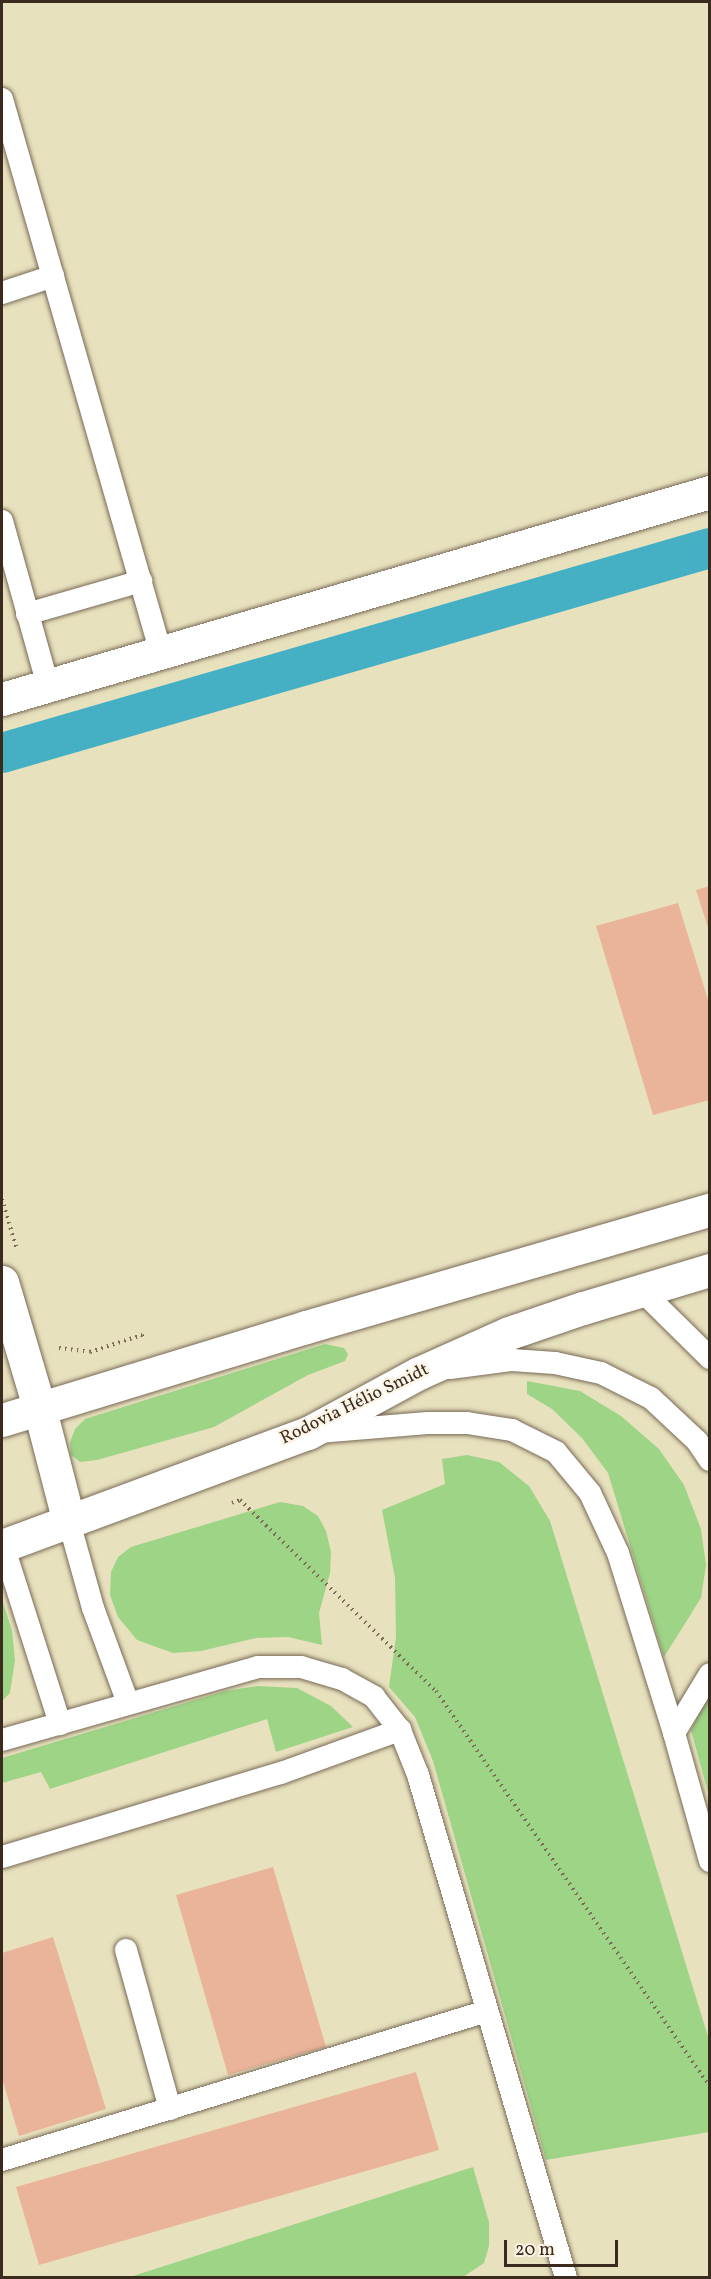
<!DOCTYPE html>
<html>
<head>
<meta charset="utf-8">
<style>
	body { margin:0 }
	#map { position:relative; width:711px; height:2279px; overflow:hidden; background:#e8e1be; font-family:Vollkorn,serif }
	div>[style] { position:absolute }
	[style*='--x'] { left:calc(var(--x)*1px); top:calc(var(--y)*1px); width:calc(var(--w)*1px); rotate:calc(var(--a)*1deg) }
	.green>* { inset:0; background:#9ed486 }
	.canal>* { height:40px; margin:-20px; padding:0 20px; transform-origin:20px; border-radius:20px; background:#45b0c3 }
	.building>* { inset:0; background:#eab49a }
	.path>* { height:4px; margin-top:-2px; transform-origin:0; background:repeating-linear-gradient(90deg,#786a56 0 1.5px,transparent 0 6px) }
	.roads { filter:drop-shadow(0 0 2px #786a56) drop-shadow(0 0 2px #786a56) }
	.service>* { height:22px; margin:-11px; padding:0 11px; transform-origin:11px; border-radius:11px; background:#fff }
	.minor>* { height:33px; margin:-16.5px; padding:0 16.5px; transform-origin:16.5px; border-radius:16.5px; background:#fff }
	.primary>* { height:33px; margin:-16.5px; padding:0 16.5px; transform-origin:16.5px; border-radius:16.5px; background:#fff }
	span { translate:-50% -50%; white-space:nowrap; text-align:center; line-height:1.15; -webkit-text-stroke:4.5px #fcf5e5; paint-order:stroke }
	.street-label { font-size:18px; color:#3b2a1e }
	.frame { position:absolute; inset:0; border:3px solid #3b2a1e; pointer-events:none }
	.scale { position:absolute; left:504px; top:2240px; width:114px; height:27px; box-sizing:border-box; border:3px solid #3b2a1e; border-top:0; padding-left:8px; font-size:18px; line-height:21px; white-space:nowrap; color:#3b2a1e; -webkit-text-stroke:4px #fcf5e5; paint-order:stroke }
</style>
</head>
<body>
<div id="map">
	<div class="green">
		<div style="clip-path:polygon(325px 1344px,344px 1348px,348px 1354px,345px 1361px,308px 1375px,214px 1427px,97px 1460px,80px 1462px,71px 1455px,70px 1442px,75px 1429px,85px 1419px)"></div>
		<div style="clip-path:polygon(527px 1381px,580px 1391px,621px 1416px,659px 1449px,684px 1485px,701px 1529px,706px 1565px,701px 1598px,664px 1657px,608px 1473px,582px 1438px,552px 1409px,527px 1394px)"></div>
		<div style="clip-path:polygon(467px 1455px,499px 1462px,529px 1486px,550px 1521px,709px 2040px,709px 2132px,546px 2160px,433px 1761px,415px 1717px,389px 1687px,396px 1637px,395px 1578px,382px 1510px,445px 1484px,442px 1459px)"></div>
		<div style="clip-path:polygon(280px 1502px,303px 1506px,318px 1516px,326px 1531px,331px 1552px,330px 1573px,319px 1613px,322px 1645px,288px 1637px,256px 1638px,201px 1651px,173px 1653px,137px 1640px,118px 1617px,110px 1595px,111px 1572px,118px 1557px,131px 1547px)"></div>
		<div style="clip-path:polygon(2px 1599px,12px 1631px,15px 1660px,10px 1693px,2px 1701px)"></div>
		<div style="clip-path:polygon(258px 1686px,297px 1688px,331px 1706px,353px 1727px,276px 1752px,267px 1719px,50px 1789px,41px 1772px,2px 1783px,2px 1758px,225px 1691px)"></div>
		<div style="clip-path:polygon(709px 1694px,709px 1796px,691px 1730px)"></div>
		<div style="clip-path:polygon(473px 2167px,489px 2222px,489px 2246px,484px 2263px,463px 2277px,130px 2277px)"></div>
	</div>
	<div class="canal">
		<div style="--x:2;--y:753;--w:737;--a:-16.15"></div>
	</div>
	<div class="building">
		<div style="clip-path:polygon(710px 886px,710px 931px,709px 931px,696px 890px)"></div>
		<div style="clip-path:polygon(678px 903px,710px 1006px,710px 1100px,653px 1115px,596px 926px)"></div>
		<div style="clip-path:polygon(273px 1867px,326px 2047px,228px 2075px,176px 1895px)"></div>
		<div style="clip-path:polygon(53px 1937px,106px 2109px,19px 2136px,2px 2078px,2px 1953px)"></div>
		<div style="clip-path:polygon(416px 2072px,439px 2150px,39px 2265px,16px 2187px)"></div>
	</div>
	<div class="path">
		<div style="--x:2;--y:1199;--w:53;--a:73.6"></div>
		<div style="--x:59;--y:1348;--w:31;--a:7"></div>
		<div style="--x:90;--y:1352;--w:55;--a:-18.1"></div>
		<div style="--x:142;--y:1335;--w:4;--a:63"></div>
		<div style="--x:232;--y:1503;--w:9;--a:-21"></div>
		<div style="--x:240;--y:1500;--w:274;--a:44.3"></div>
		<div style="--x:436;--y:1691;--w:481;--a:55.3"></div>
	</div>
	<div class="roads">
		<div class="service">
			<div style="--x:2;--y:99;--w:576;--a:73.99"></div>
			<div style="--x:2;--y:293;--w:54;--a:-18.4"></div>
			<div style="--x:2;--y:521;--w:171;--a:74.4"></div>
			<div style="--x:27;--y:614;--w:119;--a:-16.1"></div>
			<div style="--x:641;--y:1290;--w:97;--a:44.6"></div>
			<div style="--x:450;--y:1368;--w:63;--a:-7.4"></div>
			<div style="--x:512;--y:1360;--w:43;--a:4"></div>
			<div style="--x:555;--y:1363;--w:47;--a:12.3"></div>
			<div style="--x:601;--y:1373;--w:56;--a:26.6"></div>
			<div style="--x:651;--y:1398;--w:63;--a:43.1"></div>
			<div style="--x:697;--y:1441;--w:23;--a:56"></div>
			<div style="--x:318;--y:1432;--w:110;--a:-4.7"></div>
			<div style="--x:428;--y:1423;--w:39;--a:0"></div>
			<div style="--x:467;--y:1423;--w:46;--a:8.8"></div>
			<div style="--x:512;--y:1430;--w:49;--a:26.6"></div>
			<div style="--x:556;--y:1452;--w:53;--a:50.3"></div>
			<div style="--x:590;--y:1493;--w:66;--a:65"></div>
			<div style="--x:618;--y:1553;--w:189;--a:72.7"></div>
			<div style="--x:674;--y:1733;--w:133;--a:74.3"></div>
			<div style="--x:69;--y:1522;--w:89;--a:74.4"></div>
			<div style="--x:93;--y:1608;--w:101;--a:69.8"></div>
			<div style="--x:3;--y:1545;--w:188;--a:72.3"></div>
			<div style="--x:674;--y:1733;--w:69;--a:-58.6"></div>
			<div style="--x:2;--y:1740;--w:266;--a:-15.9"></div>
			<div style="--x:258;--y:1667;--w:43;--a:0"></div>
			<div style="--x:301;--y:1667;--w:43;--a:16.3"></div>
			<div style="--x:342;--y:1679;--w:37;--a:29"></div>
			<div style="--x:374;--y:1697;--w:42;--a:51.8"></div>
			<div style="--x:400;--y:1730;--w:48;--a:68.2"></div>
			<div style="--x:418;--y:1775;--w:524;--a:73.6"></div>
			<div style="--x:2;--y:1857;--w:291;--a:-16.8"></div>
			<div style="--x:281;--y:1773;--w:127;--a:-19.9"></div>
			<div style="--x:126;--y:1950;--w:165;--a:74.5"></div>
			<div style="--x:2;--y:2160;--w:507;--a:-17.08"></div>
		</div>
		<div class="minor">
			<div style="--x:2;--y:699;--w:738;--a:-16.3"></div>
			<div style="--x:2;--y:1282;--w:134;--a:73.5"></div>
			<div style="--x:40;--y:1410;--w:116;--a:75.5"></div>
		</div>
		<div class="primary">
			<div style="--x:2;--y:1420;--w:318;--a:-17"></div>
			<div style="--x:306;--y:1327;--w:421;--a:-16.2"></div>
			<div style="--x:2;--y:1546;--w:326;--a:-20.3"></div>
			<div style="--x:308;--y:1433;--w:126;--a:-28.4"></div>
			<div style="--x:419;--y:1373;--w:98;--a:-24"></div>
			<div style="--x:509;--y:1333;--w:78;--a:-18.7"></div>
			<div style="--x:583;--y:1308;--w:133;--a:-16.7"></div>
		</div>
	</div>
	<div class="street-label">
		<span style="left:355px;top:1405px;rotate:-26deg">Rodovia Hélio Smidt</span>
	</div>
	<div class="frame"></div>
	<div class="scale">20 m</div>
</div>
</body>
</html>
